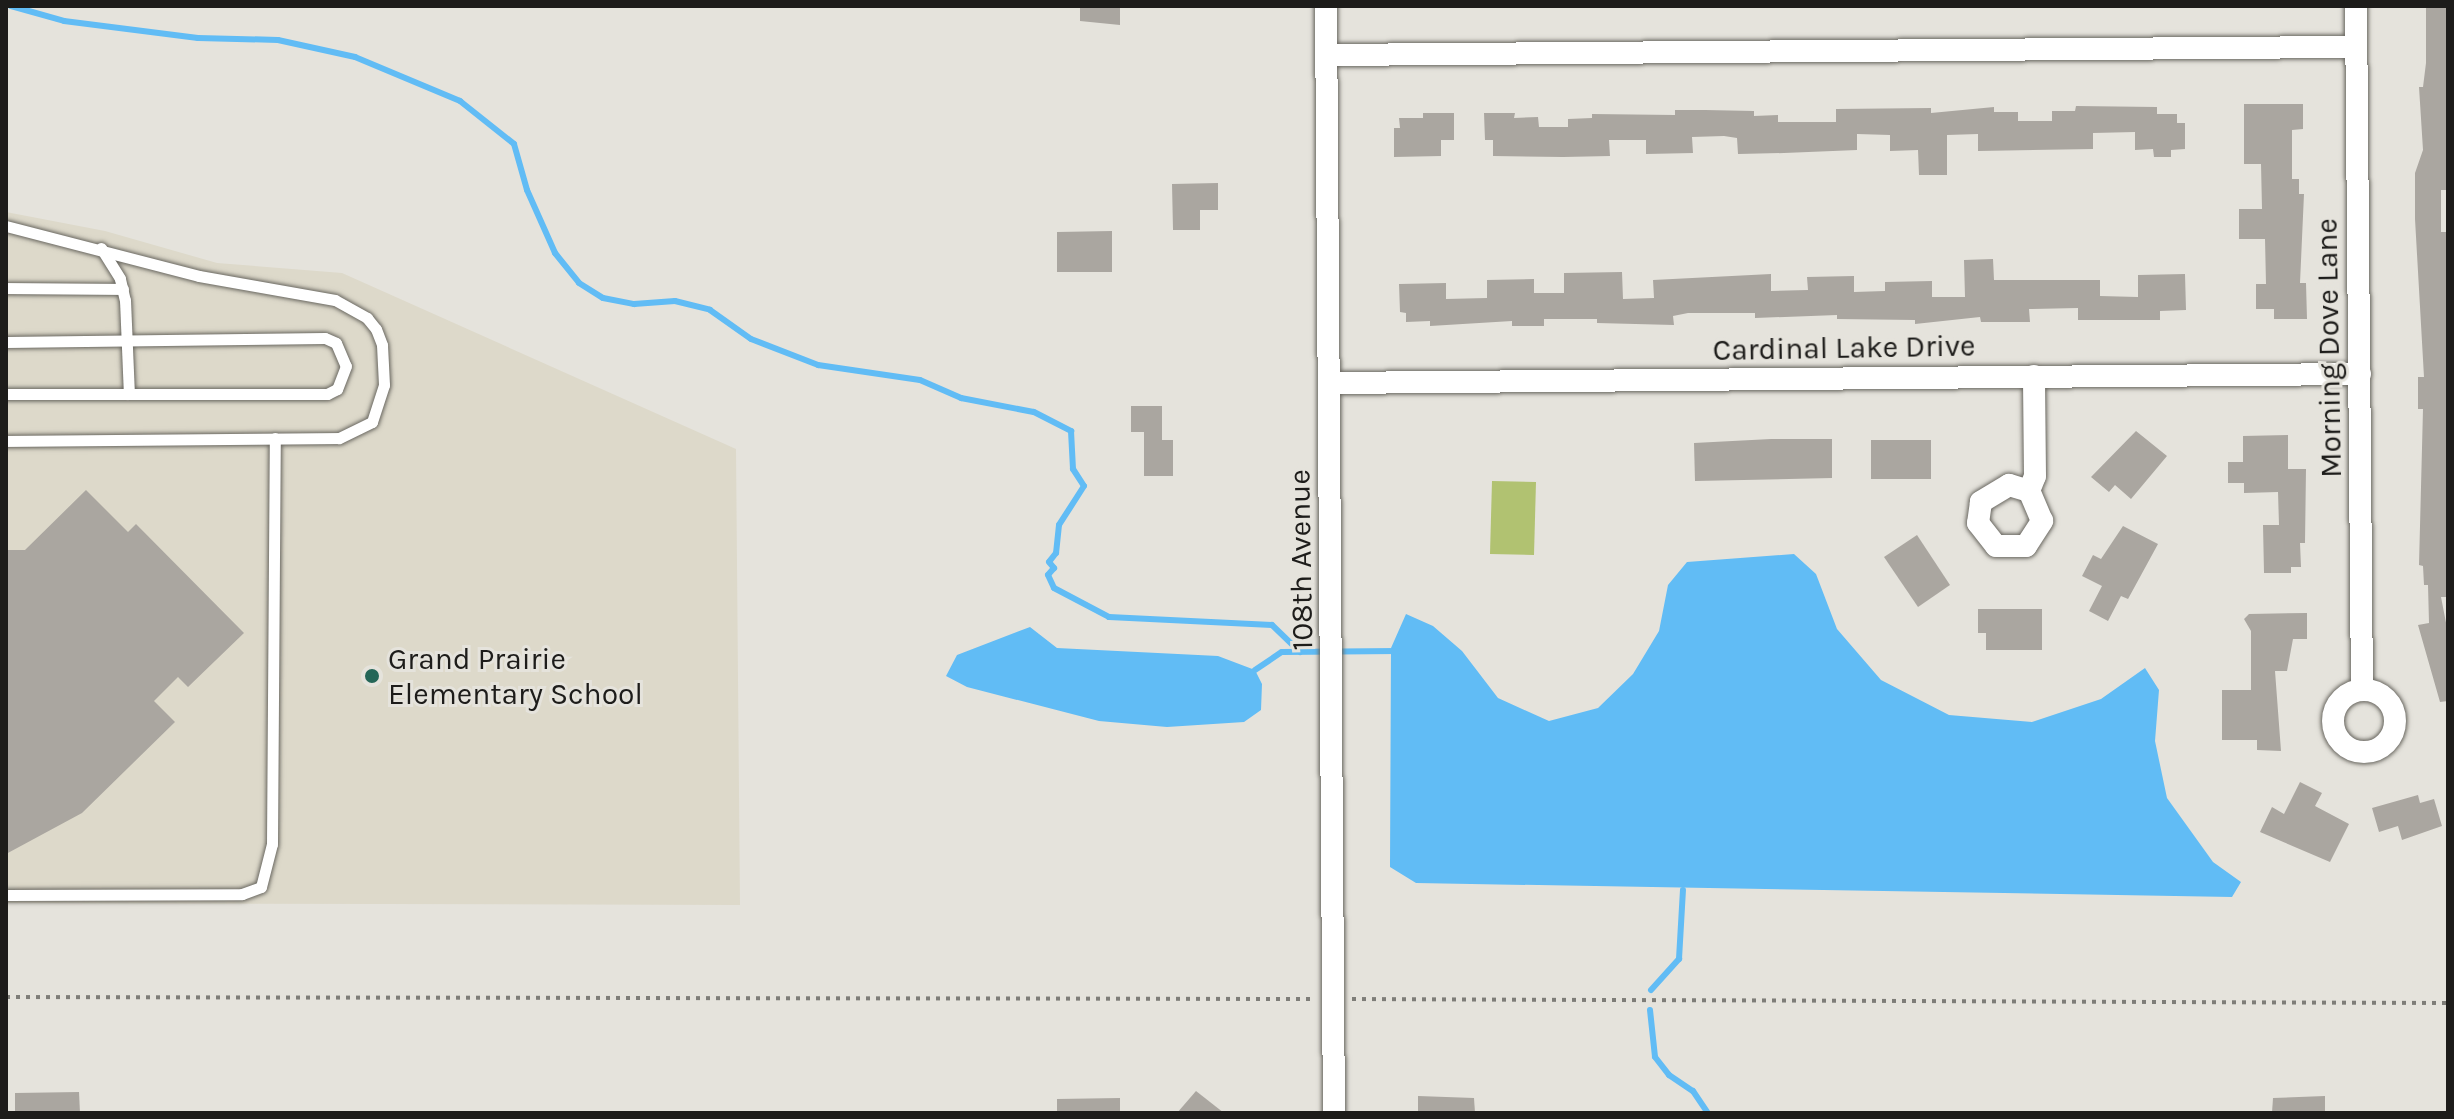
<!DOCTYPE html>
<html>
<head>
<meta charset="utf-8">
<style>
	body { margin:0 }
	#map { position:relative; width:2454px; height:1119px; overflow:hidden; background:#e5e3dc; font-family:Karla,sans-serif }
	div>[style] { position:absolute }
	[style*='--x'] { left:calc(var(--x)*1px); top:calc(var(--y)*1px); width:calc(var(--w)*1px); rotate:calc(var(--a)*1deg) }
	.built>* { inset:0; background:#ddd9ca }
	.green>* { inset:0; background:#b1c271 }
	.water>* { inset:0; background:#61bcf5 }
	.stream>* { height:6px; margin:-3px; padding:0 3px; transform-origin:3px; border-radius:3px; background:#61bcf5 }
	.building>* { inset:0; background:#aaa6a0 }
	.path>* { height:4px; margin-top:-2px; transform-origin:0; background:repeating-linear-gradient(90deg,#7e7d78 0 4px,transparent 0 10px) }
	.roads { filter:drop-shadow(0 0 2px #696760) drop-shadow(0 0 2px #696760) }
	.lane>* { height:11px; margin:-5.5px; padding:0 5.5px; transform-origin:5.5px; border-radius:5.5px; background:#fff }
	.street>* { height:22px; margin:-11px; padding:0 11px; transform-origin:11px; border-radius:11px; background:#fff }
	.street>.ring { margin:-11px; padding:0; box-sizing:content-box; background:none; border:22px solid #fff; border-radius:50% }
	.dots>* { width:22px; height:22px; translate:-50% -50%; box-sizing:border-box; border:4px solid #e5e3dc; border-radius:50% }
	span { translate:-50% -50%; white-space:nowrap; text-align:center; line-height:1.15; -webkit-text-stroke:6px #e5e3dc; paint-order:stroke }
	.street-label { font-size:30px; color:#1d1c1a }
	.poi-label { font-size:30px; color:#1d1c1a }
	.left { translate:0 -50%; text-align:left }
	.frame { position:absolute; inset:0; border:8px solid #1d1c1a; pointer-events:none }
</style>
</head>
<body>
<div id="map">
	<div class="built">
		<div style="clip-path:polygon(6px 212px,105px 231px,217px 263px,342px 273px,736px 449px,740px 905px,6px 903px)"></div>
	</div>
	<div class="green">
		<div style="clip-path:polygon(1492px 481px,1536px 482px,1534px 555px,1490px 554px)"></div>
	</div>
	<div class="water">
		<div style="clip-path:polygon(1794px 554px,1816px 574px,1837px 629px,1881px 680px,1949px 715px,2032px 722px,2101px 699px,2145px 668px,2159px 690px,2155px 741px,2167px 798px,2213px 862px,2241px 882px,2232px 897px,1416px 883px,1390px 867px,1391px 648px,1406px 614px,1433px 626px,1462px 651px,1498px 698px,1549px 721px,1598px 708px,1633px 674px,1659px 631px,1668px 585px,1687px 562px)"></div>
		<div style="clip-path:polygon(1030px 627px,1057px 648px,1218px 656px,1255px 670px,1262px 684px,1261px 710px,1244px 722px,1167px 727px,1099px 721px,967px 687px,946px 676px,957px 655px)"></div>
	</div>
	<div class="stream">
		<div style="--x:11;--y:6;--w:55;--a:15.8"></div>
		<div style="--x:64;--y:21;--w:135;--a:7.2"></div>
		<div style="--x:198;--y:38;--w:80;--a:1.4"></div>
		<div style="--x:278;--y:40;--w:79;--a:12.4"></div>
		<div style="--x:355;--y:57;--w:114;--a:22.7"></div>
		<div style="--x:460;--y:101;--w:69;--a:38.5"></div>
		<div style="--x:514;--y:144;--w:48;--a:74.2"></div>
		<div style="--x:527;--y:190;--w:69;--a:66"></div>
		<div style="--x:555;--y:253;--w:38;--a:51"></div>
		<div style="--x:579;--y:283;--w:28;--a:32"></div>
		<div style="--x:603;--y:298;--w:32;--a:11"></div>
		<div style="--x:634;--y:304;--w:41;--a:-4.2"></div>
		<div style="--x:675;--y:301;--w:36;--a:14"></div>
		<div style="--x:710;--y:310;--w:50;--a:35.3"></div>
		<div style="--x:751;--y:339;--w:72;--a:21.2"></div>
		<div style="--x:818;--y:365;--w:103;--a:8.4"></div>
		<div style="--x:920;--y:380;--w:45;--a:23.7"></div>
		<div style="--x:961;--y:398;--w:74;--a:10.9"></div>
		<div style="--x:1034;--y:412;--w:42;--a:27.2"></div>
		<div style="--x:1071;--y:431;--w:38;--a:87"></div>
		<div style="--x:1073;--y:469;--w:20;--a:57"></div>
		<div style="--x:1084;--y:486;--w:46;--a:122.7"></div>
		<div style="--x:1059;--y:525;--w:28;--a:96"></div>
		<div style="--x:1056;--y:553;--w:11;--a:128"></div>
		<div style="--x:1049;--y:562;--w:8;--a:50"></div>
		<div style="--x:1054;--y:568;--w:9;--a:131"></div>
		<div style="--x:1048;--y:575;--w:14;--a:65"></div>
		<div style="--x:1054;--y:588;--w:62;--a:27.8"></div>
		<div style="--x:1109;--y:617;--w:163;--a:2.8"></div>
		<div style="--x:1272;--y:625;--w:39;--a:44"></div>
		<div style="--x:1255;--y:670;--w:32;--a:-34"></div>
		<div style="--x:1282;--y:652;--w:116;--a:-0.5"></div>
		<div style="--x:1651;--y:990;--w:42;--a:-47.9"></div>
		<div style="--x:1679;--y:959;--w:69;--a:-86.7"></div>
		<div style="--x:1650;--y:1010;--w:47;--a:83.9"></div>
		<div style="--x:1655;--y:1057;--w:23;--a:52"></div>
		<div style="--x:1669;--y:1075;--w:29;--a:34"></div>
		<div style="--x:1693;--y:1091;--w:27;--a:56"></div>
	</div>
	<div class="building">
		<div style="clip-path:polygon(1080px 6px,1120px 6px,1120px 25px,1080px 21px)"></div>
		<div style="clip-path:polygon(2426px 6px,2448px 6px,2448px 190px,2441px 190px,2441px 232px,2448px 232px,2448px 597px,2441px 597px,2448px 633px,2448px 701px,2440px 702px,2418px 625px,2429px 623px,2428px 585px,2424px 585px,2423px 566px,2419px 565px,2423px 409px,2418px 409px,2418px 377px,2424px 377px,2415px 219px,2415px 173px,2423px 150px,2419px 87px,2423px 87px,2426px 63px)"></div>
		<div style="clip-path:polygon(2244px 104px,2303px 104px,2303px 129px,2292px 130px,2292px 179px,2299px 179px,2299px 194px,2304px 194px,2300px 283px,2306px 283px,2307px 319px,2274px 319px,2274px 309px,2256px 309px,2256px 284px,2266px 284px,2265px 239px,2239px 239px,2239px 209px,2262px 209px,2261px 164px,2244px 164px)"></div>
		<div style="clip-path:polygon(2076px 106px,2157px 107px,2157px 114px,2177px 114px,2177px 123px,2185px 123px,2185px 149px,2171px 150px,2171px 157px,2154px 157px,2153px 149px,2135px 150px,2135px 132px,2093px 133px,2093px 149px,1978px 151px,1978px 134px,1947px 135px,1947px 175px,1919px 175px,1918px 150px,1890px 151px,1890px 135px,1857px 134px,1857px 150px,1784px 153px,1738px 154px,1737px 138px,1724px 136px,1692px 137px,1693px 153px,1646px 154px,1646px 140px,1609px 140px,1610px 156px,1563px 157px,1493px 156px,1493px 140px,1485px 140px,1484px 113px,1515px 113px,1514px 118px,1538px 117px,1539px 127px,1568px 127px,1568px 119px,1592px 118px,1592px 114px,1675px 115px,1675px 110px,1705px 110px,1754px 111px,1754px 116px,1778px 115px,1778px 122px,1836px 122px,1836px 109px,1931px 108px,1931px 113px,1994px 107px,1994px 112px,2018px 112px,2018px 121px,2052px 121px,2052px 111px,2075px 111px)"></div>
		<div style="clip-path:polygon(1423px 113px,1454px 113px,1454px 140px,1441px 140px,1441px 156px,1394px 157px,1394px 128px,1400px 128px,1399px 118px,1423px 118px)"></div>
		<div style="clip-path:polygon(1218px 183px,1218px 210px,1200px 210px,1200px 230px,1173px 230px,1172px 184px)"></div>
		<div style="clip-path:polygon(1112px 231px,1112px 272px,1057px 272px,1057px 232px)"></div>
		<div style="clip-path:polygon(1993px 259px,1994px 280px,2100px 280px,2100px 296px,2138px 297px,2138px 275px,2185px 274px,2186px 310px,2160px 311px,2160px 320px,2078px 320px,2078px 308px,2029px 309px,2030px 322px,1981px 322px,1980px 317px,1915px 324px,1915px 320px,1837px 319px,1837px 315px,1755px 318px,1755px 313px,1688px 313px,1673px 316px,1674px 325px,1597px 323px,1597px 319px,1544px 319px,1544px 326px,1512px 326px,1512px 321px,1430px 326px,1430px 321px,1406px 322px,1406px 313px,1400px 312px,1399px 284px,1446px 283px,1446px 299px,1487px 298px,1487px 280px,1534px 279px,1534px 293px,1564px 293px,1564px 273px,1622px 272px,1623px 299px,1654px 298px,1653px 280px,1771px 274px,1771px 291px,1808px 290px,1807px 277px,1854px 276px,1854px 292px,1885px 291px,1885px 282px,1932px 281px,1932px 297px,1965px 297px,1964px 260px)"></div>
		<div style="clip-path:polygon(1131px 406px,1162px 406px,1162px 440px,1173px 440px,1173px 476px,1144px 476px,1144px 432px,1131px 432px)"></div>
		<div style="clip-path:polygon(2136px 431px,2167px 456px,2131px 499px,2115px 485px,2109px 492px,2091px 477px)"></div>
		<div style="clip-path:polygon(2288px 435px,2288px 469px,2306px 469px,2305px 543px,2300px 543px,2301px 567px,2291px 567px,2291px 573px,2264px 573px,2263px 525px,2279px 525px,2278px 492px,2244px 493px,2244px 483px,2228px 483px,2228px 462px,2243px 462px,2243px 436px)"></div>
		<div style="clip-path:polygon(1771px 439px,1832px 439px,1832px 478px,1695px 481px,1694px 443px)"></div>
		<div style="clip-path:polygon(1871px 440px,1931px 440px,1931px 479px,1871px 479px)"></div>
		<div style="clip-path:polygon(86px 490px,128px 532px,136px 524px,244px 633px,188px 687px,178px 677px,154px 701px,175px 722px,82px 813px,6px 854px,6px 550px,25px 550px)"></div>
		<div style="clip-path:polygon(2123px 526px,2158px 544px,2128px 599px,2121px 596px,2108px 621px,2089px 611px,2102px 586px,2082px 576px,2093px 555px,2101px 559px)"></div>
		<div style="clip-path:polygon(1917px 535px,1950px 585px,1918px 607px,1884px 557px)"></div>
		<div style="clip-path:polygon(1978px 609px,2042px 609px,2042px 650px,1986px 650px,1986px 633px,1978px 633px)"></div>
		<div style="clip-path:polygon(2307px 613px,2307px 639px,2293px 639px,2287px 671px,2275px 671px,2281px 751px,2257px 750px,2257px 740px,2222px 740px,2222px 690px,2251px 690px,2251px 631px,2244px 619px,2249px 614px)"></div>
		<div style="clip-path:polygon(2300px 782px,2322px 793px,2315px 806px,2349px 824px,2330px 862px,2260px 832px,2272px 807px,2284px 814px)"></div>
		<div style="clip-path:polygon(2418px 795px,2420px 803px,2434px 799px,2442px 826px,2402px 840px,2398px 826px,2379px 832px,2372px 808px)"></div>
		<div style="clip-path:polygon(1196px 1091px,1224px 1113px,1177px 1113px)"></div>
		<div style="clip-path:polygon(79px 1092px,80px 1113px,15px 1113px,15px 1093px)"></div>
		<div style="clip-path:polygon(1418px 1096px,1474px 1098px,1475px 1113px,1418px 1113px)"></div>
		<div style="clip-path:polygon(2325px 1096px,2325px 1113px,2272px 1113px,2273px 1098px)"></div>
		<div style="clip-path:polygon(1120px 1098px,1120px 1113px,1057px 1113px,1057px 1099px)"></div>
	</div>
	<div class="path">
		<div style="--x:6;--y:997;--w:1310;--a:0.09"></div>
		<div style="--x:1352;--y:999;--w:1096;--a:0.21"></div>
	</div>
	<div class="roads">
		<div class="lane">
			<div style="--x:6;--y:226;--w:199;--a:14.5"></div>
			<div style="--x:199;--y:276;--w:138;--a:10"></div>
			<div style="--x:335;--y:300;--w:37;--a:29"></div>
			<div style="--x:367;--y:318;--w:14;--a:51"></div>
			<div style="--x:376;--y:329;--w:17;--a:69"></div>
			<div style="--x:382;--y:345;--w:40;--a:87.1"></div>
			<div style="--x:384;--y:385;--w:39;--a:108"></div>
			<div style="--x:372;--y:422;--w:37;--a:154"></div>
			<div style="--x:339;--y:438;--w:333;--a:179.5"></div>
			<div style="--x:101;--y:248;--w:36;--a:58"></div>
			<div style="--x:120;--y:279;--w:22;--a:77"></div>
			<div style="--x:125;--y:300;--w:94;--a:87.6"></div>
			<div style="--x:6;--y:288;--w:117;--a:0.5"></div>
			<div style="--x:6;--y:342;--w:319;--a:-0.7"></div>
			<div style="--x:325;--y:338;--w:12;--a:24"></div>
			<div style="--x:336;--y:343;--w:25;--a:67"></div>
			<div style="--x:346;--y:366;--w:25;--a:111"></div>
			<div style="--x:337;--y:389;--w:11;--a:153"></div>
			<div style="--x:327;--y:394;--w:321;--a:180"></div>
			<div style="--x:6;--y:895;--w:236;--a:-0.2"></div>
			<div style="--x:242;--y:894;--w:20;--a:-20"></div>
			<div style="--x:261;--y:887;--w:44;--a:-75.7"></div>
			<div style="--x:272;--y:844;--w:406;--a:-89.6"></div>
		</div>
		<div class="street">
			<div style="--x:1326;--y:6;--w:1107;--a:89.59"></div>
			<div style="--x:2356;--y:6;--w:683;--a:89.5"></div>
			<div style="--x:1326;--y:55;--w:1030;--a:-0.45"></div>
			<div style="--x:1329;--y:383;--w:1031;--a:-0.5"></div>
			<div style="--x:2029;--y:491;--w:21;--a:-163"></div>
			<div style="--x:2009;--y:485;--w:33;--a:149"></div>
			<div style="--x:1981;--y:502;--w:21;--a:98"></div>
			<div style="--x:1978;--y:523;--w:29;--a:52"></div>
			<div style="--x:1996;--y:546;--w:30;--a:0"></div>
			<div style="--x:2026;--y:546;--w:30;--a:-57"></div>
			<div style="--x:2042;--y:521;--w:33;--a:-113"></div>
			<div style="--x:2029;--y:491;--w:16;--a:-68"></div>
			<div style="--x:2035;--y:476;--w:100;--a:-90.6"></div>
			<div class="ring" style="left:2333px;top:690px;width:40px;height:40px"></div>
		</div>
	</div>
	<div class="dots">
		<div style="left:372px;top:676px;background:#246657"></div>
	</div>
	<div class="street-label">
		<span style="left:1844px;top:348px;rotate:-1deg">Cardinal Lake Drive</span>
		<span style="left:2329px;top:348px;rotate:-91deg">Morning Dove Lane</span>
		<span style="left:1301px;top:560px;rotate:-91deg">108th Avenue</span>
	</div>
	<div class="poi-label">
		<span class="left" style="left:388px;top:676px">Grand Prairie<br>Elementary School</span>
	</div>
	<div class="frame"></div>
</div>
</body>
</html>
